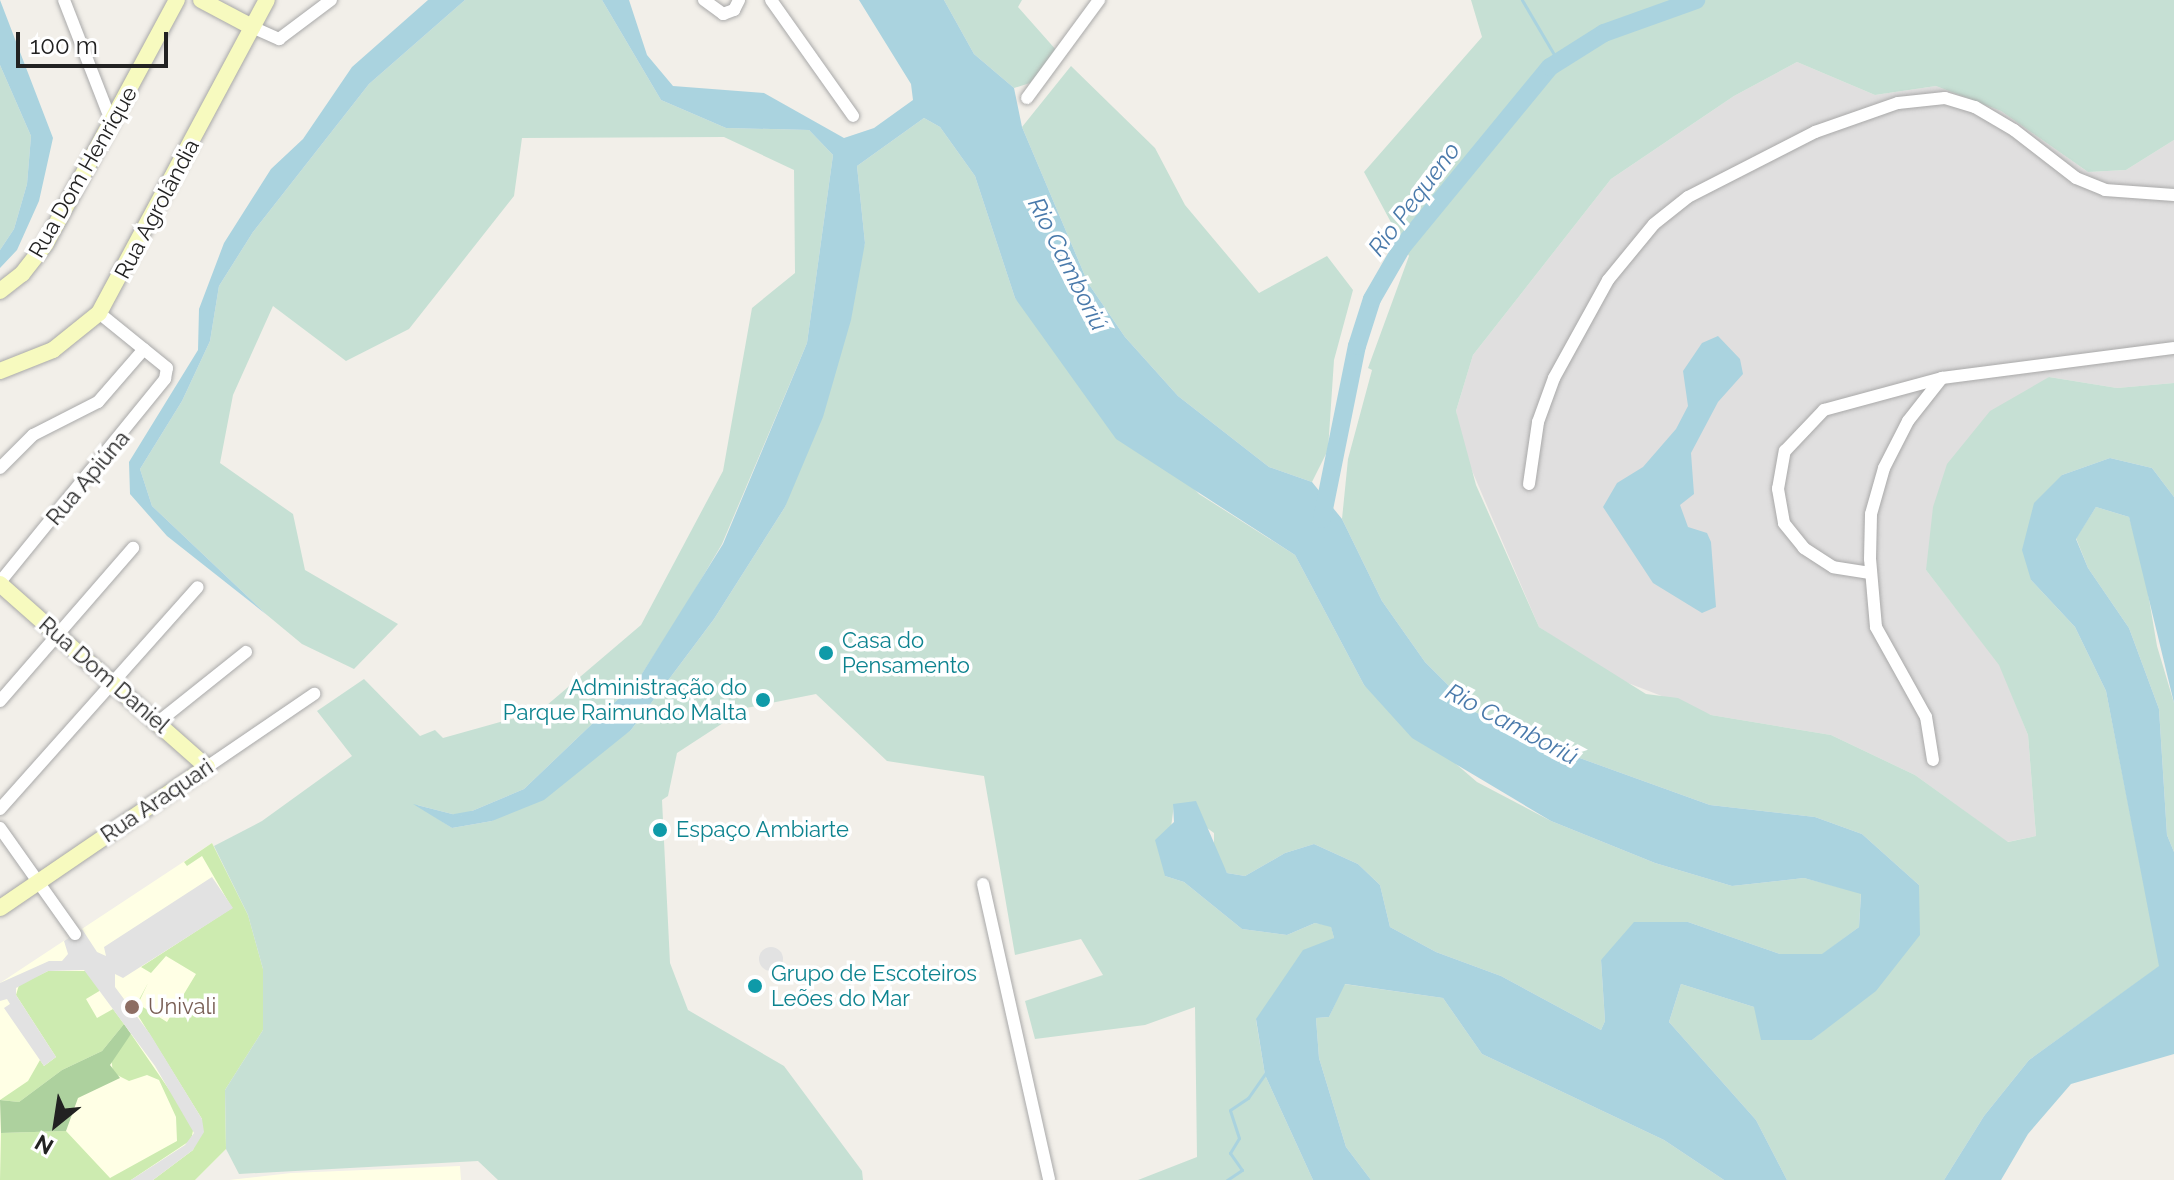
<!DOCTYPE html>
<html>
<head>
<meta charset="utf-8">
<style>
	body { margin:0 }
	#map { position:relative; width:2174px; height:1180px; overflow:hidden; background:#f2efe9; font-family:Raleway,sans-serif }
	div>[style] { position:absolute }
	[style*='--x'] { left:calc(var(--x)*1px); top:calc(var(--y)*1px); width:calc(var(--w)*1px); rotate:calc(var(--a)*1deg) }
	.residential>* { inset:0; background:#e0dfdf }
	.education>* { inset:0; background:#ffffe5 }
	.grass>* { inset:0; background:#cdebb0 }
	.forest>* { inset:0; background:#add19e }
	.wetland>* { inset:0; background:#c6e0d4 }
	.parking>* { inset:0; background:#e2e2e2 }
	.round { border-radius:50% }
	.water>* { inset:0; background:#aad3df }
	.stream>* { height:3px; margin:-1.5px; padding:0 1.5px; transform-origin:1.5px; border-radius:1.5px; background:#aad3df }
	.river>* { height:18px; margin:-9px; padding:0 9px; transform-origin:9px; border-radius:9px; background:#aad3df }
	.roads { filter:drop-shadow(0 0 2px #a9a9a9) drop-shadow(0 0 2px #a9a9a9) }
	.street>* { height:12px; margin:-6px; padding:0 6px; transform-origin:6px; border-radius:6px; background:#fff }
	.secondary>* { height:16px; margin:-8px; padding:0 8px; transform-origin:8px; border-radius:8px; background:#f7fabf }
	.dots>* { width:22px; height:22px; translate:-50% -50%; box-sizing:border-box; border:4px solid #fff; border-radius:50% }
	span { translate:-50% -50%; white-space:nowrap; text-align:center; line-height:1.15; -webkit-text-stroke:7px #fff; paint-order:stroke }
	.street-label { font-size:22px; color:#222 }
	.culture-label { font-size:22px; color:#0d838f }
	.left { translate:0 -50%; text-align:left }
	.right { translate:-100% -50%; text-align:right }
	.education-label { font-size:22px; color:#785e54 }
	.water-label { font-size:24px; color:#4a7aab; font-style:italic }
	.north { position:absolute; left:16px; top:1084px; width:80px; height:80px; -webkit-text-stroke:6px #fff; paint-order:stroke; rotate:210deg; font-size:22px; font-weight:700; line-height:32px; text-align:center; color:#222 }
	.north::after { content:''; display:block; margin:auto; width:28px; height:36px; background:#222; clip-path:polygon(50% 0,100% 100%,50% 72%,0 100%) }
	.scale { position:absolute; left:16px; top:32px; width:152px; height:36px; box-sizing:border-box; border:4px solid #222; border-top:0; padding-left:10px; font-size:24px; line-height:28px; white-space:nowrap; color:#222; -webkit-text-stroke:6px #fff; paint-order:stroke }
</style>
</head>
<body>
<div id="map">
	<div class="residential">
		<div style="clip-path:polygon(1797px 62px,1875px 95px,1936px 86px,2001px 111px,2088px 172px,2126px 170px,2174px 140px,2174px 383px,2117px 388px,2049px 377px,1926px 570px,2000px 665px,2028px 735px,2036px 836px,2007px 842px,1915px 775px,1831px 735px,1711px 715px,1615px 678px,1539px 627px,1461px 445px,1456px 411px,1473px 355px,1611px 179px,1734px 96px)"></div>
	</div>
	<div class="education">
		<div style="clip-path:polygon(212px 843px,248px 915px,225px 1090px,226px 1149px,195px 1180px,0 1180px,0 983px)"></div>
		<div style="clip-path:polygon(460px 1166px,461px 1180px,229px 1180px,291px 1173px)"></div>
	</div>
	<div class="grass">
		<div style="clip-path:polygon(212px 843px,248px 915px,263px 969px,263px 1030px,225px 1090px,226px 1149px,195px 1180px,153px 1180px,193px 1150px,202px 1119px,134px 1009px,148px 983px,138px 1004px,167px 1022px,196px 974px,166px 956px,151px 973px,141px 967px,232px 908px,202px 856px,187px 866px,184px 862px)"></div>
		<div style="clip-path:polygon(48px 971px,87px 971px,101px 990px,86px 999px,97px 1018px,113px 1009px,124px 1024px,102px 1051px,62px 1070px,19px 1102px,0 1100px,28px 1081px,40px 1060px,44px 1066px,56px 1057px,16px 995px,19px 985px)"></div>
		<div style="clip-path:polygon(131px 1034px,194px 1126px,191px 1140px,131px 1180px,0 1180px,1px 1133px,66px 1131px,110px 1178px,177px 1141px,176px 1117px,159px 1080px,147px 1075px,129px 1081px,113px 1073px,111px 1057px)"></div>
	</div>
	<div class="forest">
		<div style="clip-path:polygon(124px 1024px,131px 1034px,110px 1065px,120px 1078px,78px 1098px,66px 1131px,1px 1133px,0 1100px,19px 1102px,62px 1070px,102px 1051px)"></div>
	</div>
	<div class="wetland">
		<div style="clip-path:polygon(465px 0,602px 0,661px 100px,726px 128px,809px 130px,833px 155px,807px 343px,722px 544px,683px 610px,638px 680px,524px 789px,460px 816px,417px 805px,452px 828px,492px 821px,631px 730px,714px 619px,785px 507px,865px 243px,857px 166px,924px 118px,940px 127px,975px 176px,1015px 298px,1199px 494px,1295px 555px,1364px 685px,1477px 782px,1551px 821px,1655px 863px,1732px 886px,1804px 878px,1861px 893px,1859px 927px,1823px 954px,1780px 954px,1688px 922px,1601px 960px,1605px 1021px,1601px 1030px,1501px 976px,1436px 952px,1390px 927px,1380px 885px,1358px 864px,1314px 844px,1285px 853px,1245px 876px,1227px 873px,1214px 849px,1214px 833px,1174px 804px,1165px 876px,1184px 882px,1242px 929px,1287px 935px,1315px 923px,1331px 926px,1334px 938px,1256px 1020px,1265px 1075px,1313px 1180px,1138px 1180px,1197px 1157px,1195px 1007px,1145px 1025px,1035px 1039px,1025px 1001px,1103px 975px,1081px 939px,1015px 955px,984px 776px,887px 761px,816px 694px,746px 708px,677px 753px,668px 796px,662px 800px,670px 963px,688px 1010px,784px 1066px,862px 1171px,863px 1180px,498px 1180px,478px 1161px,239px 1174px,226px 1149px,225px 1090px,263px 1030px,263px 969px,248px 915px,214px 846px,262px 821px,352px 756px,317px 711px,364px 679px,420px 736px,435px 730px,443px 738px,540px 711px,641px 625px,723px 471px,752px 308px,795px 273px,794px 170px,724px 137px,522px 138px,514px 196px,409px 329px,346px 361px,273px 306px,233px 395px,220px 463px,293px 514px,305px 570px,398px 624px,354px 669px,302px 644px,267px 615px,152px 506px,140px 469px,182px 401px,210px 341px,219px 286px,253px 232px,369px 84px)"></div>
		<div style="clip-path:polygon(944px 0,1022px 0,1018px 7px,1057px 51px,1030px 83px,1014px 88px,974px 54px)"></div>
		<div style="clip-path:polygon(1471px 0,2174px 0,2174px 140px,2126px 170px,2088px 172px,2001px 111px,1936px 86px,1875px 95px,1797px 62px,1734px 96px,1611px 179px,1473px 355px,1456px 411px,1476px 485px,1539px 627px,1646px 694px,1678px 698px,1711px 715px,1831px 735px,1915px 775px,2008px 842px,2036px 836px,2028px 735px,1999px 665px,1926px 570px,1933px 507px,1947px 464px,1990px 411px,2049px 377px,2117px 388px,2174px 383px,2174px 497px,2152px 468px,2110px 458px,2062px 475px,2031px 580px,2075px 627px,2106px 691px,2160px 966px,2029px 1060px,1984px 1116px,1944px 1180px,1787px 1180px,1756px 1120px,1669px 1022px,1681px 984px,1754px 1007px,1812px 1040px,1834px 1022px,1919px 885px,1862px 834px,1815px 817px,1710px 805px,1563px 752px,1475px 712px,1425px 662px,1382px 601px,1342px 519px,1348px 459px,1372px 370px,1368px 368px,1409px 256px,1364px 172px,1482px 37px)"></div>
		<div style="clip-path:polygon(0 65px,31px 136px,27px 184px,14px 229px,0 250px)"></div>
		<div style="clip-path:polygon(1071px 66px,1155px 148px,1185px 205px,1259px 293px,1327px 256px,1353px 290px,1334px 360px,1328px 450px,1312px 482px,1269px 467px,1178px 396px,1125px 337px,1088px 283px,1022px 127px)"></div>
		<div style="clip-path:polygon(2096px 507px,2129px 517px,2143px 564px,2157px 646px,2174px 703px,2174px 852px,2167px 835px,2159px 709px,2129px 628px,2088px 568px,2076px 538px)"></div>
		<div style="clip-path:polygon(1344px 984px,1443px 998px,1482px 1054px,1664px 1140px,1724px 1180px,1371px 1180px,1346px 1147px,1319px 1058px,1316px 1018px,1329px 1017px)"></div>
	</div>
	<div class="parking">
		<div style="clip-path:polygon(212px 877px,233px 908px,123px 978px,115px 974px,115px 987px,150px 1034px,202px 1119px,204px 1132px,193px 1150px,153px 1180px,131px 1180px,185px 1145px,194px 1133px,155px 1066px,84px 970px,48px 971px,16px 988px,16px 995px,56px 1057px,44px 1066px,4px 1008px,10px 1004px,7px 999px,0 1001px,0 983px,49px 961px,62px 961px,68px 954px,64px 941px,82px 929px,97px 952px,106px 956px,104px 947px)"></div>
		<div class="round" style="left:759px;top:947px;width:24px;height:24px"></div>
	</div>
	<div class="water">
		<div style="clip-path:polygon(0 0,53px 138px,39px 201px,17px 250px,0 268px,0 250px,14px 229px,27px 184px,31px 136px,0 65px)"></div>
		<div style="clip-path:polygon(428px 0,465px 0,369px 84px,253px 232px,219px 286px,210px 341px,182px 401px,140px 469px,152px 506px,267px 615px,167px 536px,130px 494px,129px 462px,198px 350px,199px 309px,224px 243px,271px 169px,303px 139px,352px 67px)"></div>
		<div style="clip-path:polygon(602px 0,629px 0,647px 55px,673px 86px,764px 93px,844px 138px,874px 128px,913px 100px,911px 84px,859px 0,944px 0,974px 54px,1014px 88px,1022px 127px,1088px 283px,1125px 337px,1178px 396px,1269px 467px,1312px 482px,1342px 519px,1382px 601px,1425px 662px,1475px 712px,1563px 752px,1710px 805px,1815px 817px,1862px 834px,1919px 885px,1920px 935px,1876px 991px,1812px 1040px,1761px 1040px,1754px 1007px,1681px 984px,1669px 1022px,1756px 1120px,1787px 1180px,1724px 1180px,1664px 1140px,1482px 1054px,1443px 998px,1345px 984px,1329px 1017px,1316px 1018px,1319px 1058px,1346px 1147px,1371px 1180px,1313px 1180px,1265px 1075px,1256px 1019px,1303px 950px,1334px 938px,1331px 927px,1315px 923px,1287px 935px,1242px 929px,1184px 882px,1165px 876px,1155px 840px,1174px 822px,1173px 804px,1196px 801px,1227px 873px,1245px 876px,1285px 853px,1314px 844px,1358px 864px,1380px 885px,1390px 927px,1436px 952px,1501px 976px,1601px 1030px,1605px 1021px,1601px 960px,1634px 922px,1688px 922px,1780px 954px,1822px 954px,1859px 927px,1861px 894px,1804px 878px,1732px 886px,1655px 863px,1551px 821px,1412px 738px,1364px 685px,1295px 555px,1116px 439px,1015px 298px,975px 176px,940px 127px,924px 118px,857px 166px,865px 243px,851px 320px,823px 417px,785px 507px,714px 619px,631px 730px,544px 800px,492px 821px,452px 828px,413px 804px,460px 816px,524px 789px,638px 680px,723px 544px,807px 343px,833px 155px,809px 130px,726px 128px,661px 100px)"></div>
		<div style="clip-path:polygon(1718px 336px,1740px 359px,1743px 374px,1718px 402px,1691px 453px,1694px 494px,1680px 505px,1688px 527px,1707px 533px,1711px 542px,1716px 607px,1702px 613px,1653px 583px,1603px 507px,1617px 483px,1643px 467px,1676px 429px,1688px 406px,1683px 371px,1702px 343px)"></div>
		<div style="clip-path:polygon(2110px 458px,2152px 468px,2174px 497px,2174px 703px,2129px 517px,2096px 507px,2076px 539px,2088px 568px,2129px 628px,2159px 709px,2167px 835px,2174px 852px,2174px 1054px,2071px 1084px,2028px 1134px,2001px 1180px,1944px 1180px,1984px 1116px,2029px 1060px,2159px 966px,2106px 691px,2075px 627px,2031px 580px,2022px 550px,2034px 503px,2062px 475px)"></div>
	</div>
	<div class="stream">
		<div style="--x:1522;--y:0;--w:71;--a:59.5"></div>
		<div style="--x:454;--y:815;--w:17;--a:-10"></div>
		<div style="--x:1227;--y:1180;--w:18;--a:-34"></div>
		<div style="--x:1242;--y:1170;--w:21;--a:-125"></div>
		<div style="--x:1230;--y:1153;--w:17;--a:-59"></div>
		<div style="--x:1239;--y:1138;--w:29;--a:-108"></div>
		<div style="--x:1230;--y:1110;--w:22;--a:-34"></div>
		<div style="--x:1248;--y:1098;--w:32;--a:-55"></div>
	</div>
	<div class="river">
		<div style="--x:1322;--y:519;--w:177;--a:-78.6"></div>
		<div style="--x:1357;--y:346;--w:49;--a:-72.3"></div>
		<div style="--x:1372;--y:299;--w:60;--a:-60"></div>
		<div style="--x:1402;--y:247;--w:233;--a:-50.6"></div>
		<div style="--x:1550;--y:67;--w:64;--a:-32.2"></div>
		<div style="--x:1604;--y:33;--w:98;--a:-19.7"></div>
	</div>
	<div class="roads">
		<div class="street">
			<div style="--x:64;--y:0;--w:132;--a:68.7"></div>
			<div style="--x:704;--y:0;--w:24;--a:36"></div>
			<div style="--x:723;--y:14;--w:12;--a:-20"></div>
			<div style="--x:734;--y:10;--w:11;--a:-63"></div>
			<div style="--x:771;--y:0;--w:142;--a:54.7"></div>
			<div style="--x:252;--y:27;--w:30;--a:24"></div>
			<div style="--x:279;--y:39;--w:65;--a:-36.9"></div>
			<div style="--x:1027;--y:98;--w:122;--a:-53.7"></div>
			<div style="--x:0;--y:468;--w:47;--a:-45"></div>
			<div style="--x:33;--y:435;--w:73;--a:-26.9"></div>
			<div style="--x:98;--y:402;--w:70;--a:-49"></div>
			<div style="--x:1529;--y:484;--w:63;--a:-81.7"></div>
			<div style="--x:1538;--y:422;--w:47;--a:-70"></div>
			<div style="--x:1554;--y:378;--w:112;--a:-61.1"></div>
			<div style="--x:1608;--y:280;--w:72;--a:-50.6"></div>
			<div style="--x:1654;--y:224;--w:43;--a:-38.5"></div>
			<div style="--x:1688;--y:197;--w:143;--a:-27.1"></div>
			<div style="--x:1815;--y:132;--w:88;--a:-19.3"></div>
			<div style="--x:1898;--y:103;--w:47;--a:-6.1"></div>
			<div style="--x:1945;--y:98;--w:31;--a:17"></div>
			<div style="--x:1975;--y:107;--w:45;--a:30.5"></div>
			<div style="--x:2014;--y:130;--w:78;--a:37.7"></div>
			<div style="--x:2076;--y:178;--w:31;--a:22"></div>
			<div style="--x:2105;--y:190;--w:69;--a:4.1"></div>
			<div style="--x:1870;--y:573;--w:37;--a:-171"></div>
			<div style="--x:1833;--y:567;--w:35;--a:-147"></div>
			<div style="--x:1804;--y:548;--w:32;--a:-129"></div>
			<div style="--x:1784;--y:523;--w:35;--a:-100"></div>
			<div style="--x:1778;--y:489;--w:39;--a:-80"></div>
			<div style="--x:1785;--y:451;--w:57;--a:-46.4"></div>
			<div style="--x:1824;--y:410;--w:122;--a:-15.2"></div>
			<div style="--x:1942;--y:378;--w:234;--a:-7.4"></div>
			<div style="--x:0;--y:582;--w:262;--a:-50.9"></div>
			<div style="--x:165;--y:379;--w:11;--a:-80"></div>
			<div style="--x:167;--y:368;--w:87;--a:-141"></div>
			<div style="--x:0;--y:701;--w:203;--a:-49"></div>
			<div style="--x:157;--y:723;--w:114;--a:-38.6"></div>
			<div style="--x:1933;--y:760;--w:44;--a:-99.2"></div>
			<div style="--x:1926;--y:717;--w:103;--a:-119.1"></div>
			<div style="--x:1876;--y:627;--w:68;--a:-95"></div>
			<div style="--x:1870;--y:559;--w:45;--a:-88.7"></div>
			<div style="--x:1871;--y:514;--w:48;--a:-74.2"></div>
			<div style="--x:1884;--y:468;--w:53;--a:-62.9"></div>
			<div style="--x:1908;--y:421;--w:55;--a:-51.7"></div>
			<div style="--x:207;--y:767;--w:130;--a:-34.3"></div>
			<div style="--x:0;--y:809;--w:297;--a:-48.3"></div>
			<div style="--x:0;--y:828;--w:130;--a:54.7"></div>
			<div style="--x:983;--y:884;--w:303;--a:77.4"></div>
		</div>
		<div class="secondary">
			<div style="--x:201;--y:0;--w:58;--a:27.9"></div>
			<div style="--x:0;--y:291;--w:28;--a:-38"></div>
			<div style="--x:22;--y:274;--w:39;--a:-52"></div>
			<div style="--x:46;--y:243;--w:276;--a:-61.7"></div>
			<div style="--x:0;--y:371;--w:57;--a:-21.6"></div>
			<div style="--x:53;--y:350;--w:59;--a:-38.8"></div>
			<div style="--x:99;--y:313;--w:355;--a:-61.8"></div>
			<div style="--x:0;--y:584;--w:276;--a:41.5"></div>
			<div style="--x:207;--y:767;--w:250;--a:145.7"></div>
		</div>
	</div>
	<div class="dots">
		<div style="left:826px;top:653px;background:#0f9aa8"></div>
		<div style="left:763px;top:700px;background:#0f9aa8"></div>
		<div style="left:660px;top:830px;background:#0f9aa8"></div>
		<div style="left:755px;top:986px;background:#0f9aa8"></div>
		<div style="left:132px;top:1007px;background:#8d6e63"></div>
	</div>
	<div class="street-label">
		<span style="left:83px;top:172px;rotate:-60deg">Rua Dom Henrique</span>
		<span style="left:157px;top:209px;rotate:-62deg">Rua Agrolândia</span>
		<span style="left:88px;top:478px;rotate:-50deg">Rua Apiúna</span>
		<span style="left:104px;top:675px;rotate:41deg">Rua Dom Daniel</span>
		<span style="left:157px;top:801px;rotate:-34deg">Rua Araquari</span>
	</div>
	<div class="culture-label">
		<span class="left" style="left:842px;top:653px">Casa do<br>Pensamento</span>
		<span class="right" style="left:747px;top:700px">Administração do<br>Parque Raimundo Malta</span>
		<span class="left" style="left:676px;top:830px">Espaço Ambiarte</span>
		<span class="left" style="left:771px;top:986px">Grupo de Escoteiros<br>Leões do Mar</span>
	</div>
	<div class="education-label">
		<span class="left" style="left:148px;top:1007px">Univali</span>
	</div>
	<div class="water-label">
		<span style="left:1414px;top:199px;rotate:-53deg">Rio Pequeno</span>
		<span style="left:1068px;top:264px;rotate:63deg">Rio Camboriú</span>
		<span style="left:1512px;top:724px;rotate:28deg">Rio Camboriú</span>
	</div>
	<div class="north">N</div>
	<div class="scale">100 m</div>
</div>
</body>
</html>
